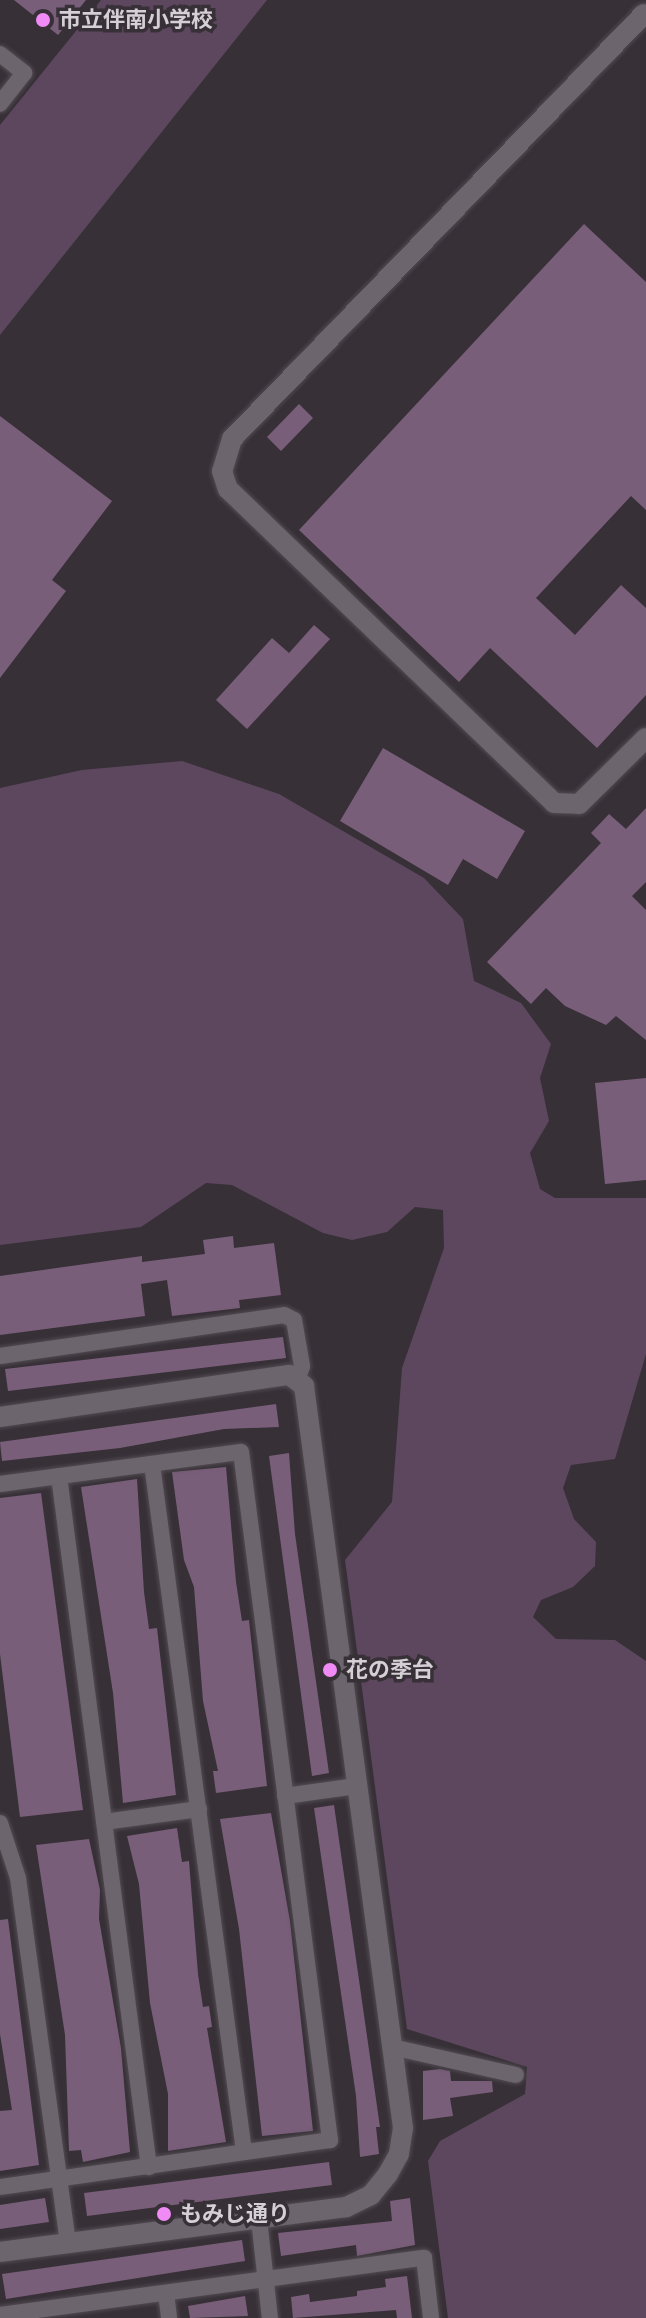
<!DOCTYPE html>
<html>
<head>
<meta charset="utf-8">
<style>
	body { margin:0 }
	#map { position:relative; width:646px; height:2318px; overflow:hidden; background:#373037; font-family:Signika,"Noto Sans JP",sans-serif }
	div>[style] { position:absolute }
	[style*='--x'] { left:calc(var(--x)*1px); top:calc(var(--y)*1px); width:calc(var(--w)*1px); rotate:calc(var(--a)*1deg) }
	.green>* { inset:0; background:#5d475e }
	.building>* { inset:0; background:#795e7a }
	.roads { filter:drop-shadow(0 0 2px #514c51) drop-shadow(0 0 2px #514c51) }
	.minor>* { height:16px; margin:-8px; padding:0 8px; transform-origin:8px; border-radius:8px; background:#6d656d }
	.tertiary>* { height:20px; margin:-10px; padding:0 10px; transform-origin:10px; border-radius:10px; background:#6d656d }
	.dots>* { width:22px; height:22px; translate:-50% -50%; box-sizing:border-box; border:4px solid #373037; border-radius:50% }
	span { translate:-50% -50%; white-space:nowrap; text-align:center; line-height:1.15; -webkit-text-stroke:7px #373037; paint-order:stroke }
	.poi-label { font-size:22px; color:#d5d0d5; font-weight:700 }
	.left { translate:0 -50%; text-align:left }
</style>
</head>
<body>
<div id="map">
	<div class="green">
		<div style="clip-path:polygon(101px 0,267px 0,0 335px,0 125px)"></div>
		<div style="clip-path:polygon(182px 761px,279px 794px,424px 878px,463px 919px,474px 981px,521px 1003px,551px 1044px,540px 1078px,549px 1121px,530px 1153px,540px 1189px,555px 1198px,646px 1198px,646px 1354px,615px 1459px,571px 1465px,563px 1488px,574px 1519px,596px 1542px,595px 1566px,573px 1587px,541px 1600px,533px 1617px,556px 1639px,615px 1640px,646px 1661px,646px 2318px,448px 2318px,428px 2161px,440px 2141px,525px 2094px,527px 2067px,407px 2029px,345px 1560px,392px 1502px,402px 1368px,444px 1248px,443px 1210px,415px 1207px,387px 1232px,352px 1240px,323px 1233px,232px 1185px,206px 1183px,141px 1227px,0 1245px,0 788px,82px 770px)"></div>
	</div>
	<div class="building">
		<div style="clip-path:polygon(14px 0,86px 0,58px 35px)"></div>
		<div style="clip-path:polygon(584px 224px,646px 282px,646px 510px,631px 496px,536px 598px,575px 635px,621px 585px,646px 608px,646px 695px,597px 748px,490px 648px,459px 682px,299px 530px)"></div>
		<div style="clip-path:polygon(299px 404px,313px 418px,281px 451px,267px 437px)"></div>
		<div style="clip-path:polygon(0 416px,112px 501px,52px 580px,66px 591px,0 678px)"></div>
		<div style="clip-path:polygon(314px 625px,330px 639px,247px 729px,216px 700px,272px 638px,289px 653px)"></div>
		<div style="clip-path:polygon(383px 748px,525px 831px,497px 879px,463px 859px,448px 885px,340px 821px)"></div>
		<div style="clip-path:polygon(646px 808px,646px 882px,632px 896px,646px 910px,646px 1040px,616px 1016px,606px 1025px,565px 1006px,546px 988px,531px 1004px,487px 962px,601px 843px,591px 833px,609px 814px,626px 829px)"></div>
		<div style="clip-path:polygon(646px 1078px,646px 1180px,605px 1184px,595px 1083px)"></div>
		<div style="clip-path:polygon(233px 1236px,234px 1248px,274px 1243px,281px 1295px,239px 1300px,240px 1308px,172px 1316px,167px 1280px,141px 1284px,145px 1316px,0 1335px,0 1276px,142px 1256px,142px 1262px,205px 1254px,203px 1240px)"></div>
		<div style="clip-path:polygon(283px 1337px,286px 1358px,8px 1391px,5px 1369px)"></div>
		<div style="clip-path:polygon(276px 1404px,279px 1427px,224px 1429px,120px 1448px,2px 1461px,0 1442px)"></div>
		<div style="clip-path:polygon(289px 1453px,295px 1534px,329px 1773px,312px 1776px,269px 1456px)"></div>
		<div style="clip-path:polygon(226px 1467px,236px 1582px,242px 1621px,249px 1620px,267px 1786px,216px 1793px,213px 1771px,218px 1771px,203px 1701px,194px 1587px,184px 1560px,172px 1472px)"></div>
		<div style="clip-path:polygon(137px 1479px,144px 1592px,149px 1629px,157px 1628px,176px 1795px,123px 1803px,113px 1693px,81px 1487px)"></div>
		<div style="clip-path:polygon(41px 1493px,83px 1810px,20px 1817px,0 1654px,0 1498px)"></div>
		<div style="clip-path:polygon(334px 1805px,380px 2127px,376px 2127px,379px 2154px,360px 2157px,356px 2096px,314px 1808px)"></div>
		<div style="clip-path:polygon(271px 1813px,290px 1921px,313px 2131px,262px 2136px,239px 1929px,220px 1819px)"></div>
		<div style="clip-path:polygon(177px 1828px,182px 1862px,189px 1861px,198px 1974px,203px 2007px,209px 2006px,212px 2027px,207px 2028px,226px 2142px,168px 2151px,168px 2094px,150px 2003px,139px 1884px,127px 1836px)"></div>
		<div style="clip-path:polygon(89px 1839px,100px 1890px,99px 1919px,121px 2048px,130px 2152px,83px 2162px,81px 2150px,69px 2151px,65px 2035px,36px 1845px)"></div>
		<div style="clip-path:polygon(8px 1919px,39px 2165px,0 2171px,0 2111px,12px 2110px,0 2034px,0 1920px)"></div>
		<div style="clip-path:polygon(440px 2069px,450px 2071px,451px 2081px,492px 2081px,493px 2092px,450px 2098px,453px 2116px,423px 2120px,423px 2071px)"></div>
		<div style="clip-path:polygon(329px 2162px,332px 2185px,87px 2216px,84px 2193px)"></div>
		<div style="clip-path:polygon(45px 2198px,49px 2222px,0 2229px,0 2205px)"></div>
		<div style="clip-path:polygon(410px 2198px,415px 2245px,357px 2256px,356px 2245px,281px 2256px,278px 2233px,392px 2221px,390px 2201px)"></div>
		<div style="clip-path:polygon(242px 2240px,245px 2261px,6px 2299px,2px 2274px)"></div>
		<div style="clip-path:polygon(407px 2276px,412px 2318px,397px 2318px,396px 2310px,293px 2318px,291px 2297px,309px 2294px,310px 2302px,357px 2296px,357px 2291px,386px 2287px,385px 2279px)"></div>
		<div style="clip-path:polygon(245px 2296px,248px 2316px,190px 2318px,188px 2306px)"></div>
	</div>
	<div class="roads">
		<div class="minor">
			<div style="--x:0;--y:54;--w:31;--a:38"></div>
			<div style="--x:24;--y:73;--w:39;--a:128"></div>
			<div style="--x:0;--y:1356;--w:287;--a:-8.2"></div>
			<div style="--x:284;--y:1315;--w:11;--a:27"></div>
			<div style="--x:294;--y:1320;--w:47;--a:80.1"></div>
			<div style="--x:302;--y:1366;--w:13;--a:108"></div>
			<div style="--x:152;--y:1464;--w:694;--a:82.38"></div>
			<div style="--x:59;--y:1476;--w:697;--a:82.58"></div>
			<div style="--x:0;--y:1484;--w:243;--a:-7.6"></div>
			<div style="--x:241;--y:1452;--w:694;--a:82.63"></div>
			<div style="--x:330;--y:2140;--w:333;--a:171.9"></div>
			<div style="--x:285;--y:1796;--w:72;--a:-8"></div>
			<div style="--x:104;--y:1822;--w:96;--a:-7.8"></div>
			<div style="--x:0;--y:1823;--w:58;--a:71.9"></div>
			<div style="--x:18;--y:1878;--w:368;--a:82.2"></div>
			<div style="--x:392;--y:2047;--w:127;--a:12.7"></div>
			<div style="--x:259;--y:2219;--w:100;--a:83.7"></div>
			<div style="--x:166;--y:2293;--w:25;--a:83"></div>
			<div style="--x:0;--y:2315;--w:428;--a:-7.7"></div>
			<div style="--x:424;--y:2258;--w:60;--a:83.3"></div>
		</div>
		<div class="tertiary">
			<div style="--x:644;--y:14;--w:592;--a:134.11"></div>
			<div style="--x:232;--y:439;--w:34;--a:107"></div>
			<div style="--x:222;--y:471;--w:19;--a:72"></div>
			<div style="--x:228;--y:489;--w:453;--a:43.9"></div>
			<div style="--x:554;--y:803;--w:25;--a:2"></div>
			<div style="--x:579;--y:804;--w:94;--a:-44.6"></div>
			<div style="--x:0;--y:1417;--w:292;--a:-8.3"></div>
			<div style="--x:289;--y:1375;--w:19;--a:36"></div>
			<div style="--x:304;--y:1386;--w:749;--a:82.4"></div>
			<div style="--x:403;--y:2128;--w:26;--a:99"></div>
			<div style="--x:399;--y:2154;--w:23;--a:119"></div>
			<div style="--x:388;--y:2174;--w:27;--a:129"></div>
			<div style="--x:371;--y:2195;--w:28;--a:154"></div>
			<div style="--x:346;--y:2207;--w:349;--a:172.6"></div>
		</div>
	</div>
	<div class="dots">
		<div style="left:43px;top:20px;background:#f08bf6"></div>
		<div style="left:330px;top:1670px;background:#f08bf6"></div>
		<div style="left:164px;top:2214px;background:#f08bf6"></div>
	</div>
	<div class="poi-label">
		<span class="left" style="left:59px;top:20px">市立伴南小学校</span>
		<span class="left" style="left:346px;top:1670px">花の季台</span>
		<span class="left" style="left:180px;top:2214px">もみじ通り</span>
	</div>
</div>
</body>
</html>
